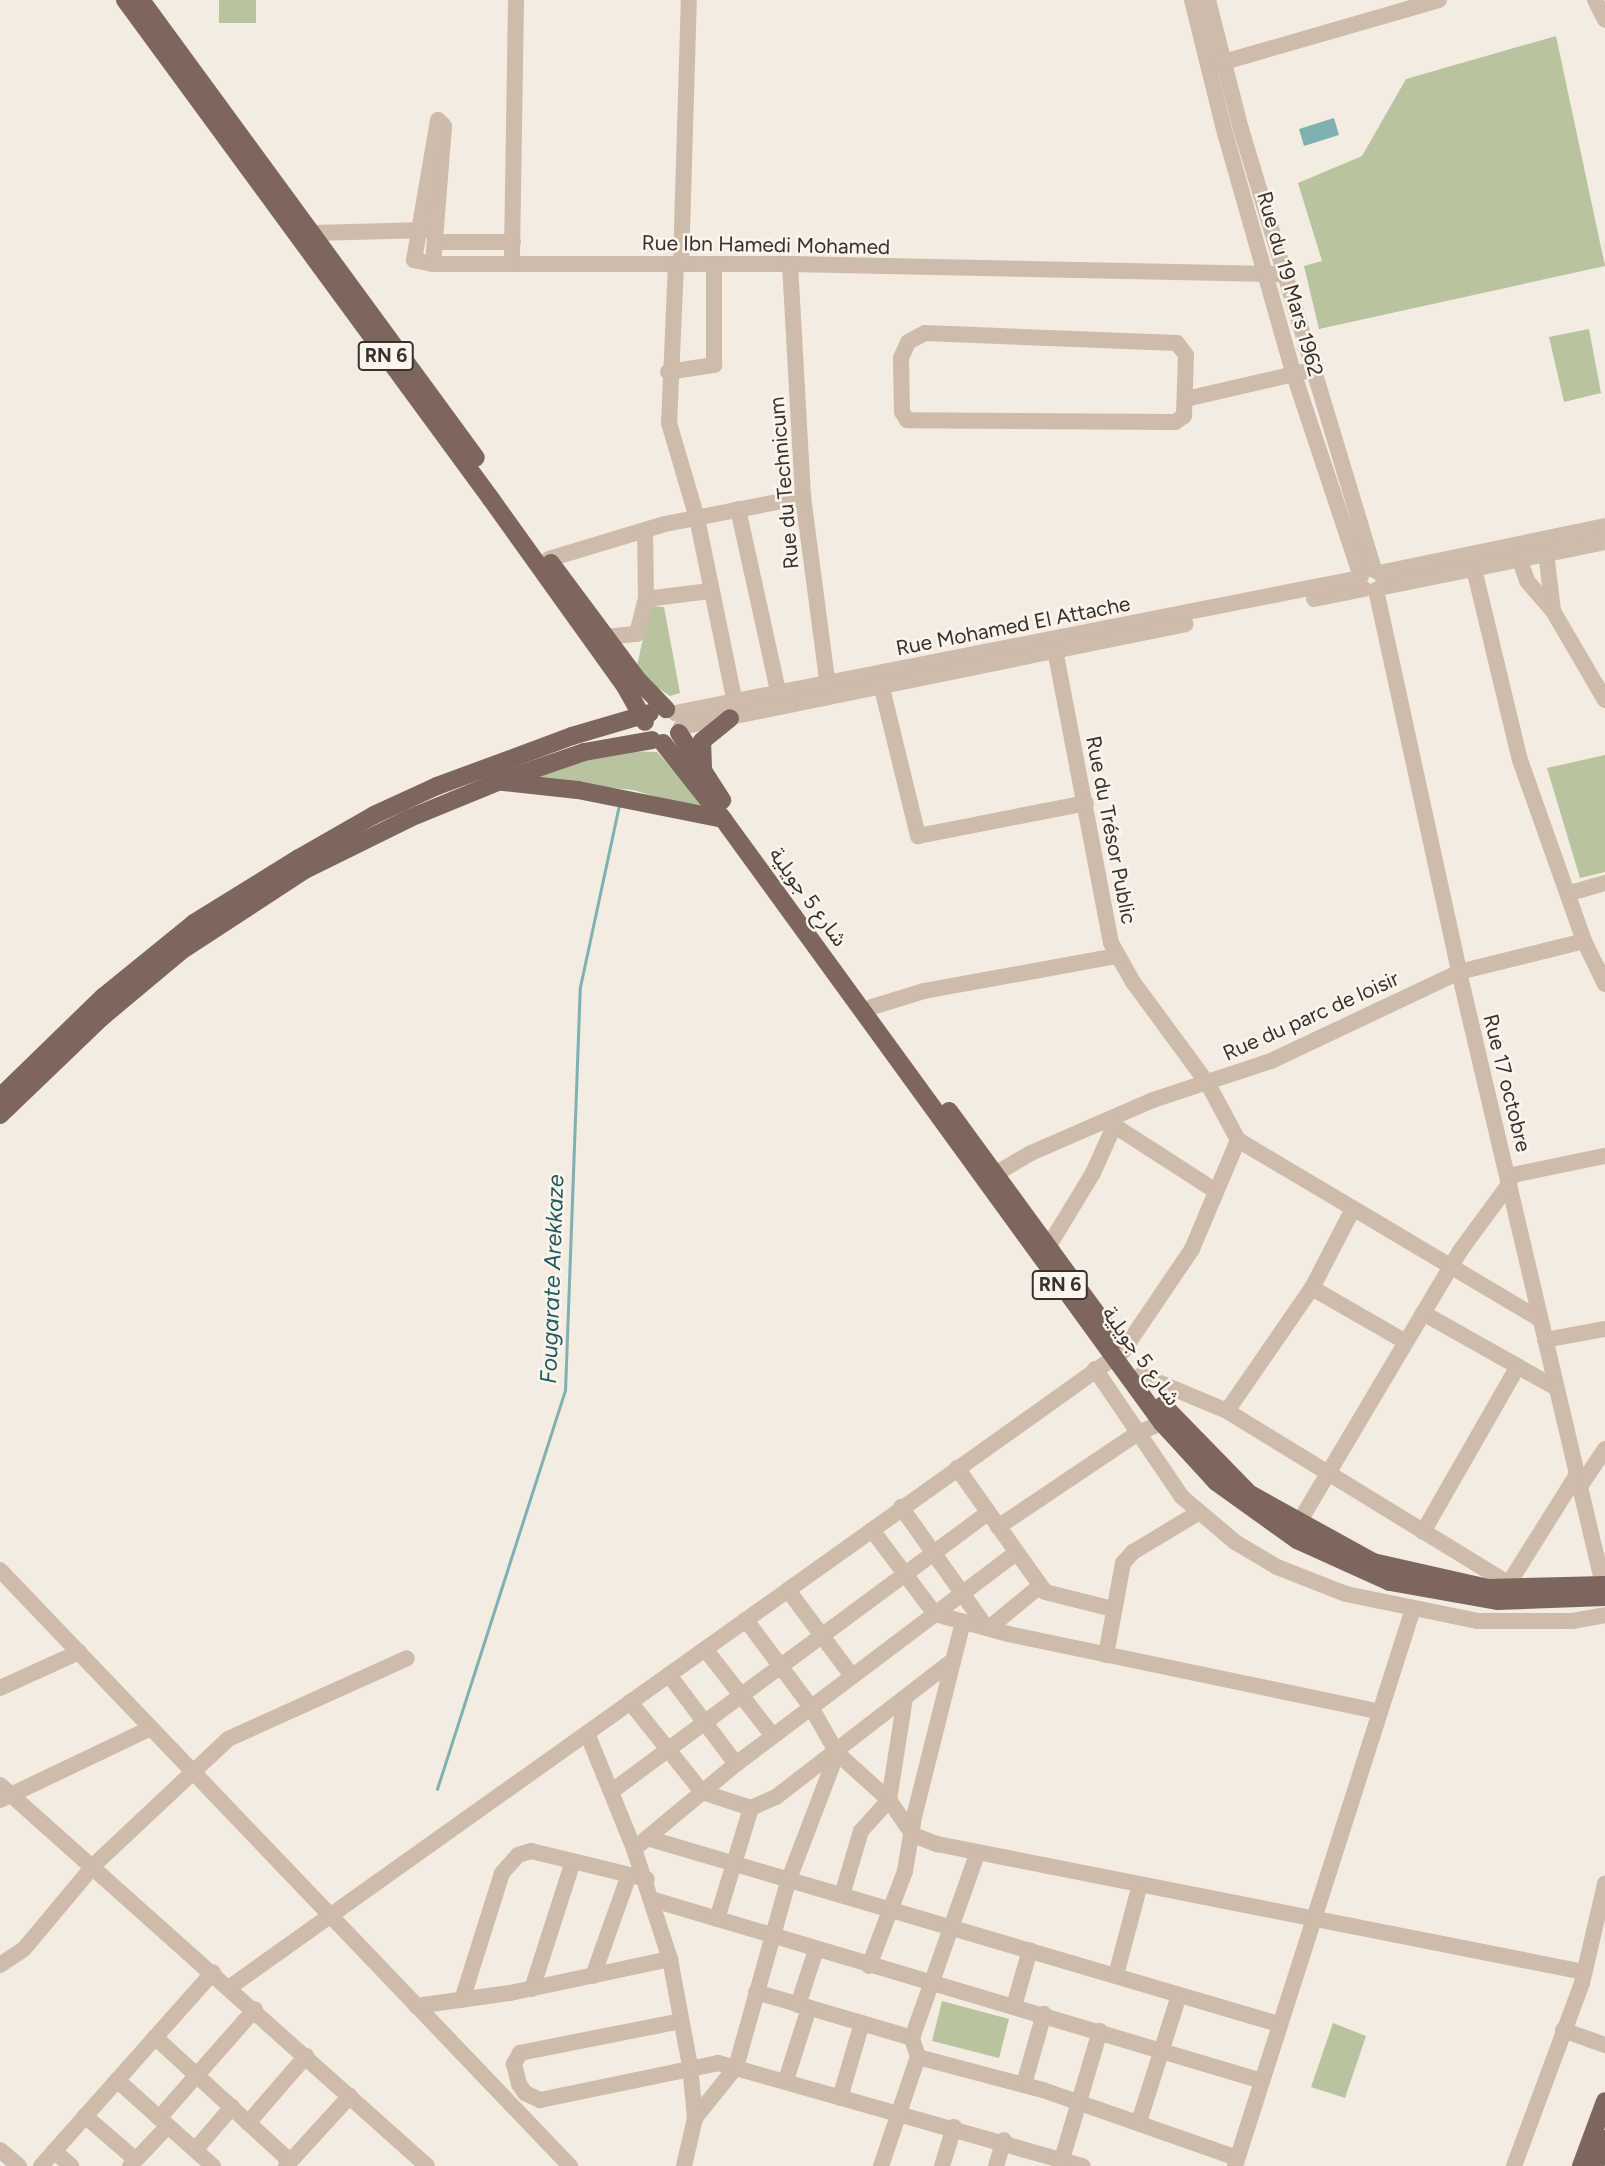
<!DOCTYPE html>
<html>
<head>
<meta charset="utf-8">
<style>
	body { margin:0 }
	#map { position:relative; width:1605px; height:2166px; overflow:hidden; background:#f4ebe1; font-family:Figtree,"Noto Sans Arabic",sans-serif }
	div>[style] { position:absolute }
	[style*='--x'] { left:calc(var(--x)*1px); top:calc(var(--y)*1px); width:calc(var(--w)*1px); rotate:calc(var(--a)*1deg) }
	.green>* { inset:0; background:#b8c4a0 }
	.water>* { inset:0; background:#7fb0b2 }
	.stream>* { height:2.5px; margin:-1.25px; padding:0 1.25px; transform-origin:1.25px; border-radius:1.25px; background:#7fb0b2 }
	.minor>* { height:16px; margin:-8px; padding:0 8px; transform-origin:8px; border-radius:8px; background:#cdbbac }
	.major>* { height:18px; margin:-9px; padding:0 9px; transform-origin:9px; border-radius:9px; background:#7d675c }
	span { translate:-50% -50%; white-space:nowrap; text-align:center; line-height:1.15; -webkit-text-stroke:5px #fbf5ee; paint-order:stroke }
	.shield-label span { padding:2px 5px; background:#fbf5ee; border:2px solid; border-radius:5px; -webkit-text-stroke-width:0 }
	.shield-label { font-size:19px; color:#3b302b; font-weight:700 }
	.street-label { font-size:21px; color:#3b302b }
	.water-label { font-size:23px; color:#1f5a5e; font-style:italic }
</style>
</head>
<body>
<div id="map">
	<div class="green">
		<div style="clip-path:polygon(219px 0,256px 0,256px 23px,219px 23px)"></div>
		<div style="clip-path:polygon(1556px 36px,1605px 266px,1319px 329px,1304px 266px,1322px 261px,1298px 183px,1362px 156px,1406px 79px)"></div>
		<div style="clip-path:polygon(1589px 329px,1601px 393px,1564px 402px,1549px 337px)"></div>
		<div style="clip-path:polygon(650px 606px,664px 607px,680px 693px,670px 696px,652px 684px,637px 666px)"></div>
		<div style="clip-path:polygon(625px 751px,657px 752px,713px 813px,633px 790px,515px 779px,561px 764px)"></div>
		<div style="clip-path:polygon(1605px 755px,1605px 872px,1580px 878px,1547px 768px)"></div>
		<div style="clip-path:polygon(942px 2001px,1009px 2019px,999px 2058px,932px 2041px)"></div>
		<div style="clip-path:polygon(1333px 2023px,1366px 2036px,1345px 2098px,1311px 2087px)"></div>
	</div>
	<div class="water">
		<div style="clip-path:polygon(1334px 118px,1339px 135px,1304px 146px,1299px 129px)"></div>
	</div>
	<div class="stream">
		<div style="--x:437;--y:1789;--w:418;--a:-72.2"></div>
		<div style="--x:565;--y:1391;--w:404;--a:-87.9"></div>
		<div style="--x:580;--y:987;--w:186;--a:-77.9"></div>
	</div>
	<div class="minor">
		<div style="--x:516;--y:0;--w:264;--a:90.9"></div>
		<div style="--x:512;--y:264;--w:278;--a:0"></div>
		<div style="--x:790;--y:264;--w:494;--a:1.2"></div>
		<div style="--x:1192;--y:0;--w:137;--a:76.1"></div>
		<div style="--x:1225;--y:133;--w:252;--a:74.1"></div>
		<div style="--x:1294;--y:375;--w:212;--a:71.6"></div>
		<div style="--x:1208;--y:0;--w:133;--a:75.7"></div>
		<div style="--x:1241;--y:129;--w:461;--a:73.2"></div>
		<div style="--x:1595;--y:0;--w:22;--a:63"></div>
		<div style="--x:1217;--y:64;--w:231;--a:-16.1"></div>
		<div style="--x:314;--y:233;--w:113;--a:-1.5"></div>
		<div style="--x:436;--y:242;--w:77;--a:0"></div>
		<div style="--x:433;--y:264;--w:138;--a:-85.4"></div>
		<div style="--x:444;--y:126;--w:8;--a:-135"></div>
		<div style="--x:438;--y:120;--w:142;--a:99.7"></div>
		<div style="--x:414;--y:260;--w:19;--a:12"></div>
		<div style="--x:433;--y:264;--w:79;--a:0"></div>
		<div style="--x:676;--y:264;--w:159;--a:92.5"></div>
		<div style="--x:669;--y:423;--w:99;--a:73.6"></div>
		<div style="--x:697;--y:518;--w:189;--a:78.4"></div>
		<div style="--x:681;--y:264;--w:264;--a:-88.3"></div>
		<div style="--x:790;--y:264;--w:233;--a:86.8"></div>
		<div style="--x:803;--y:497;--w:200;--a:82.5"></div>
		<div style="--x:925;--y:333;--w:252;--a:2.3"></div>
		<div style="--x:1177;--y:343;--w:15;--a:53"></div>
		<div style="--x:1186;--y:355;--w:61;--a:91.9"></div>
		<div style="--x:1184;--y:416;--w:11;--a:146"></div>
		<div style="--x:1175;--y:422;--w:268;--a:-179.6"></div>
		<div style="--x:907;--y:420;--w:9;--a:-122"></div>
		<div style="--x:902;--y:412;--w:54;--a:-91.1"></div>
		<div style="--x:901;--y:358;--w:17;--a:-66"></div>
		<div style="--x:908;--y:342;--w:19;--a:-28"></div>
		<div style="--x:668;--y:372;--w:47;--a:-8.7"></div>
		<div style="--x:714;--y:365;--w:101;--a:-90"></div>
		<div style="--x:1186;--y:399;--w:120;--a:-13"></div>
		<div style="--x:738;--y:509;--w:190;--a:77.6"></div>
		<div style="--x:1545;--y:544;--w:67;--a:83.2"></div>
		<div style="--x:1516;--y:550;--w:33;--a:70"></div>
		<div style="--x:1527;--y:581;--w:40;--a:49"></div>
		<div style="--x:1553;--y:611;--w:103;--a:59.7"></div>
		<div style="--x:549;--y:559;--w:121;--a:-16.8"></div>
		<div style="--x:665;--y:524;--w:141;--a:-11.1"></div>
		<div style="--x:1474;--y:569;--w:196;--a:76.5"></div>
		<div style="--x:1520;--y:760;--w:192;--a:70.5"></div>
		<div style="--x:1584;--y:941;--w:48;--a:64"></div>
		<div style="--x:1379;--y:573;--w:231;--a:-11.7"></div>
		<div style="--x:1379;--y:588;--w:231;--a:-11.5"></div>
		<div style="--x:1376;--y:590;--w:391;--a:77.7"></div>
		<div style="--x:1459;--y:972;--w:638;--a:76.77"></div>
		<div style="--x:646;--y:599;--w:64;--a:-7.2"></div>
		<div style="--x:1314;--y:599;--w:51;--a:-11.3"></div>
		<div style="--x:606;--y:637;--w:31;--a:-6"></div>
		<div style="--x:637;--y:634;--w:36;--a:-76"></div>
		<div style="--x:646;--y:599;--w:69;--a:-90.8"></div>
		<div style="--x:1053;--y:639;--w:309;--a:79.2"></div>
		<div style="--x:1111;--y:943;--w:45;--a:60.6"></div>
		<div style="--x:1133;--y:982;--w:127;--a:53.7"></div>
		<div style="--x:1208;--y:1084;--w:64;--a:61.8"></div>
		<div style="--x:1238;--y:1140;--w:350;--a:30.7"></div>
		<div style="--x:879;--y:676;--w:165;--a:76.3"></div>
		<div style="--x:918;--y:836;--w:171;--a:-11.1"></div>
		<div style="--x:675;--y:713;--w:698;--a:-11.15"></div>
		<div style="--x:681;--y:727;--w:515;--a:-11.53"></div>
		<div style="--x:1570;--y:893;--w:36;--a:-16"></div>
		<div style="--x:872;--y:1007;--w:54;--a:-17.1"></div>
		<div style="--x:924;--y:991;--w:196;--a:-10.3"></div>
		<div style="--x:1107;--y:1121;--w:127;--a:32.8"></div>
		<div style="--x:1508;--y:1176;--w:99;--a:-11.7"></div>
		<div style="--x:985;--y:1180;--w:53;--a:-30.4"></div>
		<div style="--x:1031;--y:1153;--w:133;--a:-23.5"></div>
		<div style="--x:1153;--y:1100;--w:124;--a:-18.3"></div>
		<div style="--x:1271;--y:1061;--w:208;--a:-25.3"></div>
		<div style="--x:1459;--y:972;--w:129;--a:-13.9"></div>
		<div style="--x:1048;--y:1247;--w:87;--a:-58.7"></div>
		<div style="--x:1093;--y:1173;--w:51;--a:-65.9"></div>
		<div style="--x:1312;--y:1288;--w:89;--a:-62.6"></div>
		<div style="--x:1423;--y:1313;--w:153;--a:29.4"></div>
		<div style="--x:1545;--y:1340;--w:61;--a:-10.4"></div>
		<div style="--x:1095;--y:1369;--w:155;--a:55.8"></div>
		<div style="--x:1182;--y:1497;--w:70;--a:40.3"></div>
		<div style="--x:1235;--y:1542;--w:49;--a:30.8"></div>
		<div style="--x:1277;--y:1567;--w:74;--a:21.4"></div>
		<div style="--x:1346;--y:1594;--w:134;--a:11.6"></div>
		<div style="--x:1477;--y:1621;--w:95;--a:0"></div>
		<div style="--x:1572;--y:1621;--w:34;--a:-10"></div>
		<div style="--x:1141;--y:1375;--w:93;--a:22.7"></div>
		<div style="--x:1227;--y:1411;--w:339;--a:31.5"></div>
		<div style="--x:1227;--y:1411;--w:150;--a:-55.4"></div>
		<div style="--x:1312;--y:1288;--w:106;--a:29.9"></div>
		<div style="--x:957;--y:1468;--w:152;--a:54.6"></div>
		<div style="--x:1045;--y:1592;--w:70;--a:14"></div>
		<div style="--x:1579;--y:1488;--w:47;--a:-56.3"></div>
		<div style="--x:901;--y:1507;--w:147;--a:54.7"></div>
		<div style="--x:1298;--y:1524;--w:317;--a:-59.3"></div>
		<div style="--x:1460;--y:1251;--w:84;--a:-53.7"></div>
		<div style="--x:998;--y:1527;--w:169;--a:-33.9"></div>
		<div style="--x:1138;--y:1433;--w:26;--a:-23"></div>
		<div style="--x:872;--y:1530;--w:105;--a:53.1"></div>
		<div style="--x:935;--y:1614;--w:76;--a:15.3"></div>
		<div style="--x:1008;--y:1634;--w:380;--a:11.8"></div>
		<div style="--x:1423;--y:1532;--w:191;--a:-60.2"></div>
		<div style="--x:0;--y:1570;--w:825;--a:46.28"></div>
		<div style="--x:1509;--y:1583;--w:126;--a:-57.9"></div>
		<div style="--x:989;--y:1628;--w:66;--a:-39.5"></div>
		<div style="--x:705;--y:1649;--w:110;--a:52"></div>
		<div style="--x:1106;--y:1655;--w:94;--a:-79.5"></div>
		<div style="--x:1123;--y:1563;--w:15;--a:-48"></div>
		<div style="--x:1133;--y:1552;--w:76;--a:-31"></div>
		<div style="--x:669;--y:1675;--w:111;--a:53"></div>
		<div style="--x:852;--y:1676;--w:107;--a:-126.7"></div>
		<div style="--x:788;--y:1590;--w:412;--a:-35.5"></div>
		<div style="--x:1123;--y:1351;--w:123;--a:-55.9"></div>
		<div style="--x:1192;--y:1249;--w:118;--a:-67.1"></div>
		<div style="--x:0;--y:1688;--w:87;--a:-24.5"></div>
		<div style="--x:630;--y:1702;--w:115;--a:51.3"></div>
		<div style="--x:702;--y:1792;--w:52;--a:18.1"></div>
		<div style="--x:751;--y:1808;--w:27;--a:-24"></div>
		<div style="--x:776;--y:1797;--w:222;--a:-37.7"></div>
		<div style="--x:587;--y:1733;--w:125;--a:67.9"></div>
		<div style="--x:837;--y:1753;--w:70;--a:42.1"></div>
		<div style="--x:889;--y:1800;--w:42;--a:55.6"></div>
		<div style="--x:913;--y:1835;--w:26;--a:21"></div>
		<div style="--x:937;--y:1844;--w:660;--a:11.19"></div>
		<div style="--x:0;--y:1785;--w:572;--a:41.74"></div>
		<div style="--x:612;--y:1791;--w:468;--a:-36.5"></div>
		<div style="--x:0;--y:1800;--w:167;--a:-25.5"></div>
		<div style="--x:647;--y:1838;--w:658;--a:16.42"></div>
		<div style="--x:842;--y:1895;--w:67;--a:-73.5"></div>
		<div style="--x:861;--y:1831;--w:42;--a:-47.9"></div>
		<div style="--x:889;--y:1800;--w:103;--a:-81.1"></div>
		<div style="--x:654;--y:1900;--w:634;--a:16.58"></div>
		<div style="--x:717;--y:1919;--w:116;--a:-73"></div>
		<div style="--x:0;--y:1965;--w:29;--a:-34"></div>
		<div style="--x:24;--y:1949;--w:109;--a:-50.2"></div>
		<div style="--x:94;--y:1865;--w:184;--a:-43.2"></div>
		<div style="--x:228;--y:1739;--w:196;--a:-24.3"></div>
		<div style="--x:869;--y:1966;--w:102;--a:-69.2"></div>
		<div style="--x:905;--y:1871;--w:55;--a:-80.5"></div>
		<div style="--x:914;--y:1817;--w:201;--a:-75.9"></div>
		<div style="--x:1116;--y:1975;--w:90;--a:-75.2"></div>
		<div style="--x:593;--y:1976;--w:107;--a:-70.4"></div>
		<div style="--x:230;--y:1987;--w:685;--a:-35.43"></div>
		<div style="--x:532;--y:1989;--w:134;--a:-72.2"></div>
		<div style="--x:756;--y:1992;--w:163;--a:16.4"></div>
		<div style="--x:462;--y:2000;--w:133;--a:-72.5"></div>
		<div style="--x:502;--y:1873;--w:24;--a:-48"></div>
		<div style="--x:518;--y:1855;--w:14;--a:-17"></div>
		<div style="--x:531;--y:1851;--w:119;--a:13.6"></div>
		<div style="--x:798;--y:2005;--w:58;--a:-71.9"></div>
		<div style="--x:416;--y:2006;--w:95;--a:-7.9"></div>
		<div style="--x:510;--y:1993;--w:164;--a:-12"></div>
		<div style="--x:1014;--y:2006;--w:58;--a:-74.1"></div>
		<div style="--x:681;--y:2021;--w:164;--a:168.8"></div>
		<div style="--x:520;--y:2053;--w:13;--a:119"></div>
		<div style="--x:514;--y:2064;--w:21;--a:76"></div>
		<div style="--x:519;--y:2084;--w:11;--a:56"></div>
		<div style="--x:525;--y:2093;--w:17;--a:25"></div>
		<div style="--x:540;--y:2100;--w:182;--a:-11.7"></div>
		<div style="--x:718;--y:2063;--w:379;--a:15.8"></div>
		<div style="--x:1563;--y:2030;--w:45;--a:19.7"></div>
		<div style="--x:155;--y:2037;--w:183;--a:42.6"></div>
		<div style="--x:918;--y:2057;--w:129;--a:14.8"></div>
		<div style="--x:1043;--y:2090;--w:206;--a:19.3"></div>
		<div style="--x:117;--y:2080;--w:129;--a:41.9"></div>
		<div style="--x:786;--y:2080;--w:76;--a:-72.3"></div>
		<div style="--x:1024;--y:2084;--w:73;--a:-74.1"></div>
		<div style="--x:840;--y:2098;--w:78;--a:-73.7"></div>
		<div style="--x:85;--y:2116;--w:67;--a:40.8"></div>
		<div style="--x:159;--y:2118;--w:145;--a:-48.6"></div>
		<div style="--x:695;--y:2118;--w:65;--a:-51.2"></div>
		<div style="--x:736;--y:2067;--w:195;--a:-74.3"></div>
		<div style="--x:789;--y:1879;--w:135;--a:-69.1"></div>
		<div style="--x:837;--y:1753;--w:53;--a:-119.5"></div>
		<div style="--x:811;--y:1707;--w:109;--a:-126.8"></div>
		<div style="--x:1139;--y:2122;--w:133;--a:-72.5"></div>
		<div style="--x:248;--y:2123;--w:89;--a:-49.1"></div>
		<div style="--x:0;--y:2150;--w:25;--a:40"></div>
		<div style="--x:195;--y:2150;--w:57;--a:-49.3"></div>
		<div style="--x:54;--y:2151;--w:23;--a:41"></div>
		<div style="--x:41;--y:2166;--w:259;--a:-48.4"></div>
		<div style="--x:130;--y:2166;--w:55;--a:-46.5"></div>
		<div style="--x:286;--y:2166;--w:95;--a:-47.6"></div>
		<div style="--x:684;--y:2166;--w:49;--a:-77.1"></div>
		<div style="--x:695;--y:2118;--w:52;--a:-95.5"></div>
		<div style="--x:690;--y:2066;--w:109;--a:-100.6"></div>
		<div style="--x:670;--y:1959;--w:116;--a:-108.1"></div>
		<div style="--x:634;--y:1849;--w:133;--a:-39.8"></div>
		<div style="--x:736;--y:1764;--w:351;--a:-37"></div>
		<div style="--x:881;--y:2166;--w:115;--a:-71.3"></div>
		<div style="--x:918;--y:2057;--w:20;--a:-108"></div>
		<div style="--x:912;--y:2038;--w:195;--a:-70.5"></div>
		<div style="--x:942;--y:2166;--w:41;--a:-72.9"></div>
		<div style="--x:996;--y:2166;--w:27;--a:-73"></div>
		<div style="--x:1060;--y:2166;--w:141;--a:-73.5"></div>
		<div style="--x:1235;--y:2166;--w:585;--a:-72.28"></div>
		<div style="--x:1514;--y:2166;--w:195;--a:-69.6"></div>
		<div style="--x:1582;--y:1983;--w:102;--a:-76.9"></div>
	</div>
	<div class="major">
		<div style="--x:125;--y:0;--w:619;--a:53.74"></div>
		<div style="--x:491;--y:499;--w:230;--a:54.4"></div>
		<div style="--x:625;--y:686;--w:41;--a:60.9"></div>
		<div style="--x:141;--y:0;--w:567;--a:53.82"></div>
		<div style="--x:551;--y:563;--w:144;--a:53.4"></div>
		<div style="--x:637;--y:679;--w:42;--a:46"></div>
		<div style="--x:679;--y:733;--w:80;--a:57.3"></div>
		<div style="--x:663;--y:743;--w:97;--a:51.7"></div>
		<div style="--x:723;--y:819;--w:747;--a:53.99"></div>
		<div style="--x:1162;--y:1423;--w:80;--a:47.5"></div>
		<div style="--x:1216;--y:1482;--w:100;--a:35.6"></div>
		<div style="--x:1297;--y:1540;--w:102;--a:24.3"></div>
		<div style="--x:1390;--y:1582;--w:110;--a:10"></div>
		<div style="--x:1498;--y:1601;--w:107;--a:-2.1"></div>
		<div style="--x:703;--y:768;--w:27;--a:-92"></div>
		<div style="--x:702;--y:741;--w:36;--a:-39"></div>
		<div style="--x:503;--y:782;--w:75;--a:6.1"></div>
		<div style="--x:578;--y:790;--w:148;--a:11.3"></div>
		<div style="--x:0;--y:1097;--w:144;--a:-44.2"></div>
		<div style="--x:103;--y:997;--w:117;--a:-39.1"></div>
		<div style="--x:194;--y:923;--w:123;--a:-31.8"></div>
		<div style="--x:299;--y:858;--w:86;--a:-29.8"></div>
		<div style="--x:374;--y:815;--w:69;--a:-24.7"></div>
		<div style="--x:437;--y:786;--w:144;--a:-20.3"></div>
		<div style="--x:572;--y:736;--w:81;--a:-16.4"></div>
		<div style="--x:949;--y:1111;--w:283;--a:53.9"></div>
		<div style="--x:0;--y:1115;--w:140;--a:-43.8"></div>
		<div style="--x:101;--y:1018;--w:104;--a:-39.9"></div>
		<div style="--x:181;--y:951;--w:148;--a:-33.2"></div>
		<div style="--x:305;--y:870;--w:117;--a:-26.3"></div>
		<div style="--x:410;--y:818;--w:97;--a:-22.3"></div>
		<div style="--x:500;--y:781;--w:89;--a:-19"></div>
		<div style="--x:584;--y:752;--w:69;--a:-10"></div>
		<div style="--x:1163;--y:1405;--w:124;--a:45.7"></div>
		<div style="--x:1250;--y:1494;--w:141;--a:28.9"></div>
		<div style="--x:1373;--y:1562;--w:118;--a:12.7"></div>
		<div style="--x:1488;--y:1588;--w:117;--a:-1.5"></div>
		<div style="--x:1581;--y:2166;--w:69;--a:-69.7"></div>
		<div style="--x:1595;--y:2166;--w:29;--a:-70"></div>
	</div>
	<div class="shield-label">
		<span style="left:386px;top:356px">RN 6</span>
		<span style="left:1060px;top:1285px">RN 6</span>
	</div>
	<div class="street-label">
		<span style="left:766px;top:245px;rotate:1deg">Rue Ibn Hamedi Mohamed</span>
		<span style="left:1290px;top:284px;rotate:74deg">Rue du 19 Mars 1962</span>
		<span style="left:784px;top:483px;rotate:-95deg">Rue du Technicum</span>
		<span style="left:1013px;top:626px;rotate:-11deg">Rue Mohamed El Attache</span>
		<span style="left:1111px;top:830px;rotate:79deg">Rue du Trésor Public</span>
		<span style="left:808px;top:897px;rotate:54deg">شارع 5 جويلية</span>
		<span style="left:1311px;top:1016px;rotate:-24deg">Rue du parc de loisir</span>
		<span style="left:1507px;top:1083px;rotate:76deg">Rue 17 octobre</span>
		<span style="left:1141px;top:1356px;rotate:54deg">شارع 5 جويلية</span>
	</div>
	<div class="water-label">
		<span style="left:552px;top:1279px;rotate:-88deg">Fougarate Arekkaze</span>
	</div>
</div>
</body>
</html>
